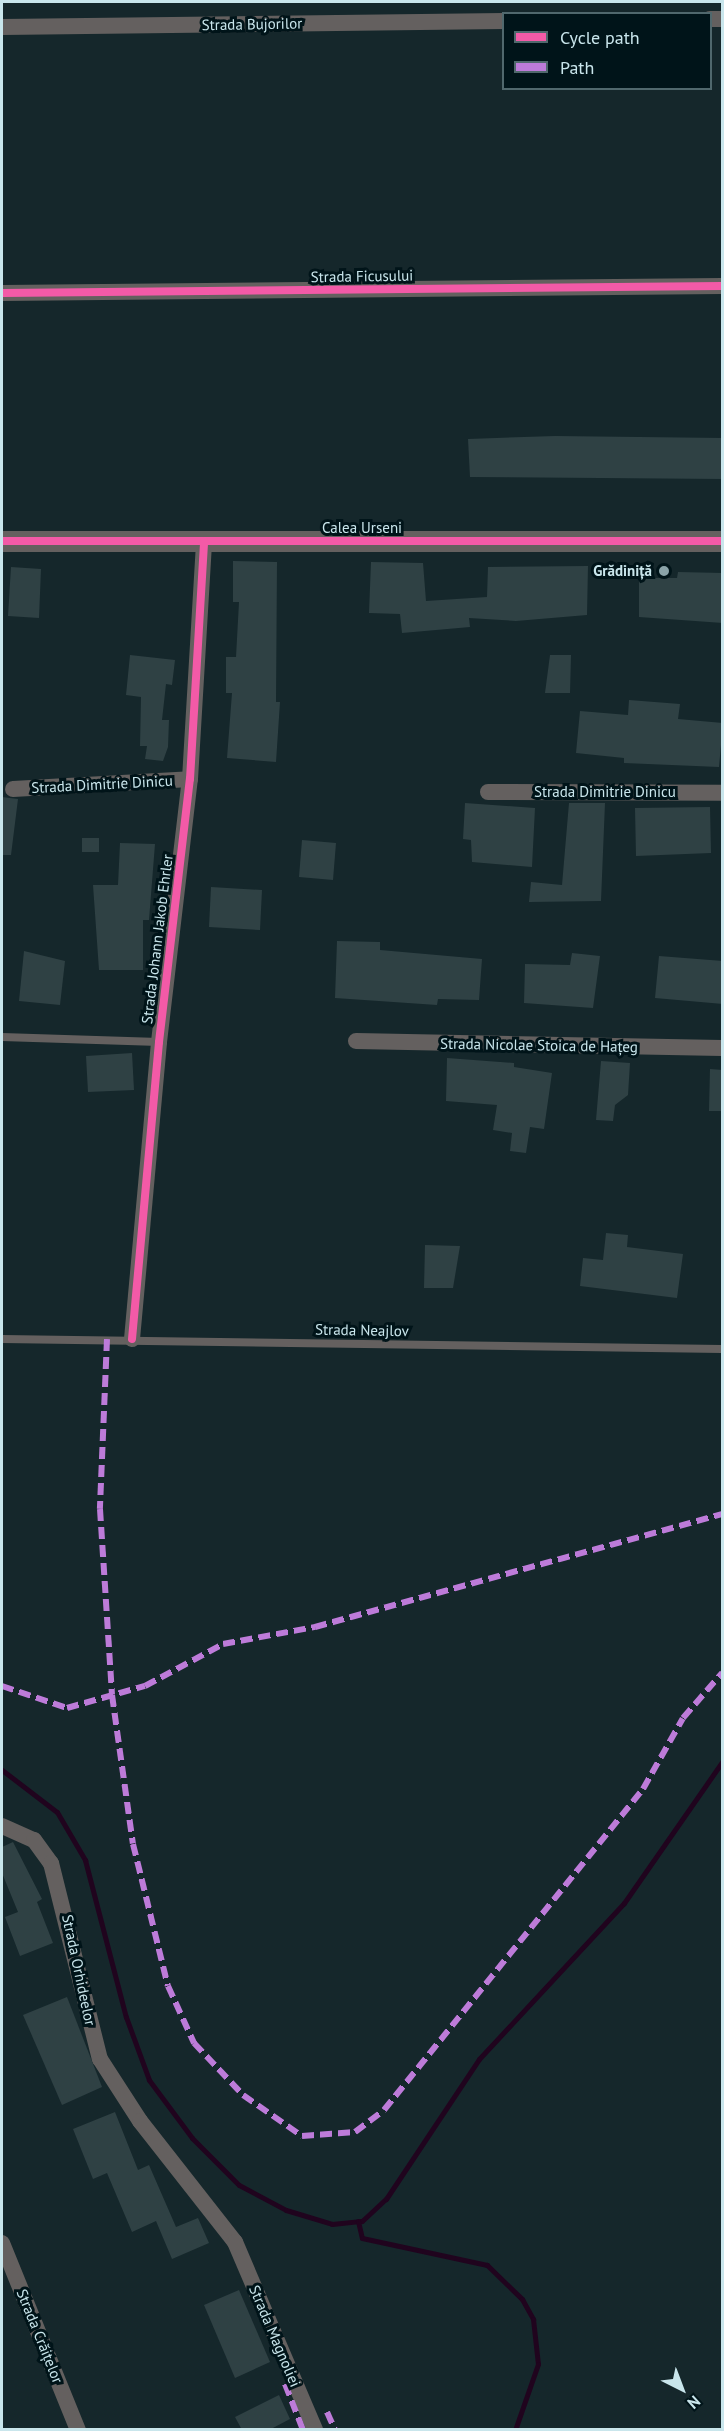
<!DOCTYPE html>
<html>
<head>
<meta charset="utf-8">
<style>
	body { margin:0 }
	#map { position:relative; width:724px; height:2431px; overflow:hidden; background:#15272b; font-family:"PT Sans",sans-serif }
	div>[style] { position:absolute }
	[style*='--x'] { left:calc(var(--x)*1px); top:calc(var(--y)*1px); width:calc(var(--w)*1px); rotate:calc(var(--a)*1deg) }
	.stream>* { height:5px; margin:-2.5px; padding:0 2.5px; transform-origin:2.5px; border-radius:2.5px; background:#20041e }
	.building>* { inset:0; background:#2f4144 }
	.service>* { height:8px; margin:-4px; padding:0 4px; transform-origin:4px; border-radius:4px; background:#64605f }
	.minor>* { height:16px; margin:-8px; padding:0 8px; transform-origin:8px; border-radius:8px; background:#64605f }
	.tertiary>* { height:21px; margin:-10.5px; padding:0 10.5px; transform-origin:10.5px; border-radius:10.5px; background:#64605f }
	.quiet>* { height:6px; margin-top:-3px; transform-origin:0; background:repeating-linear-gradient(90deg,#bd7bd9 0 12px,transparent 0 18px) }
	.cycleway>* { height:8px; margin:-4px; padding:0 4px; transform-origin:4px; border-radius:4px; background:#f35aa7 }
	.dots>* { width:16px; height:16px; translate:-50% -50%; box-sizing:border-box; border:3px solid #001419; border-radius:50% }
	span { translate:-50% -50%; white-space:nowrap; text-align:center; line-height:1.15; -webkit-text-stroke:6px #001419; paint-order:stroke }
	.street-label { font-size:15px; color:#c9e6ec }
	.poi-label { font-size:15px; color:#c9e6ec; font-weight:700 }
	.right { translate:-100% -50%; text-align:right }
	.frame { position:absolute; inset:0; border:3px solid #c9e6ec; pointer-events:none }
	.legend { position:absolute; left:502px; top:12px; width:210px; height:78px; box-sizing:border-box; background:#001419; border:2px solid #50686d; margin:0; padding:8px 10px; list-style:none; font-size:18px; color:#c9e6ec }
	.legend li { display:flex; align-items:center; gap:12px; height:30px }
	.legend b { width:30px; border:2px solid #50686d }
	.north { position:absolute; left:652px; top:2359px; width:60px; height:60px; -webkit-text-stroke:4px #001419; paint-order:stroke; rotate:138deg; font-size:16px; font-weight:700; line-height:24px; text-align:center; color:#c9e6ec }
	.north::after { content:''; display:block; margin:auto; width:21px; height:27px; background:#c9e6ec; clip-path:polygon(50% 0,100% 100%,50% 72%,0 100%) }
</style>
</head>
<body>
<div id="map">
	<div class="stream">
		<div style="--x:2;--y:1770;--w:69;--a:37.4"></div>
		<div style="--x:57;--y:1812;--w:56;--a:59.7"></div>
		<div style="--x:85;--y:1860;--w:162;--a:75.4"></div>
		<div style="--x:126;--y:2017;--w:67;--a:69.9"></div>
		<div style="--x:149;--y:2080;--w:72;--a:53.4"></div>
		<div style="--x:192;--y:2138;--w:66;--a:45"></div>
		<div style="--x:239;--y:2185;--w:53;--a:28"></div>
		<div style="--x:286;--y:2210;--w:48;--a:16.9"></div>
		<div style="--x:332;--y:2224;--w:30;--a:-6"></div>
		<div style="--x:362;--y:2221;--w:33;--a:-43"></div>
		<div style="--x:386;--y:2199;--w:168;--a:-56.4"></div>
		<div style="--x:479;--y:2059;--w:213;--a:-47.1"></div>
		<div style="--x:624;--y:1903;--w:172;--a:-55.2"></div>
		<div style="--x:358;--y:2221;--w:17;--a:77"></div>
		<div style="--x:362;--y:2238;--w:128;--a:12.2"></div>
		<div style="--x:487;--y:2265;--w:49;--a:44.2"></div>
		<div style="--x:522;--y:2299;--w:23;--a:61"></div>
		<div style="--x:533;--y:2319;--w:45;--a:83.7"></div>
		<div style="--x:538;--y:2364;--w:70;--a:109.2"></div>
	</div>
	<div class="building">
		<div style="clip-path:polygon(555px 436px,723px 438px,723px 479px,470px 477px,468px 439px)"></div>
		<div style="clip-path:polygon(233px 561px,277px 562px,276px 702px,280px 702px,276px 762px,227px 758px,232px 693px,226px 693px,226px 657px,236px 657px,239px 602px,233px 602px)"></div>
		<div style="clip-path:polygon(371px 562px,423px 563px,426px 601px,487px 597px,488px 567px,588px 566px,587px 615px,516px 621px,469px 618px,470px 627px,402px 633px,400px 614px,369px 613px)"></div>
		<div style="clip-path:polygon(11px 567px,41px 569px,39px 618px,8px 616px)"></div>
		<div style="clip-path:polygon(678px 572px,723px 573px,723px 623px,639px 617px,639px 578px,677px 578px)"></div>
		<div style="clip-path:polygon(130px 655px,175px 660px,172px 685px,166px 684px,162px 720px,169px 720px,168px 747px,163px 761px,145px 759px,147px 746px,140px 746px,141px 697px,126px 695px)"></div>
		<div style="clip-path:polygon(550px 655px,571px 655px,570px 693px,545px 693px)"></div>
		<div style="clip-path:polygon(629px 700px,680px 704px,678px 719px,723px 723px,719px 767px,624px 763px,624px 758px,576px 753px,580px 711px,628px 715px)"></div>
		<div style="clip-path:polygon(2px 797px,18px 799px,11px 855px,2px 855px)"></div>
		<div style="clip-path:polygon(465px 803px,535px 808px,532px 867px,472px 862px,471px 840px,463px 839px)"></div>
		<div style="clip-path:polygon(569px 803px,605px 803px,601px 901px,529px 902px,531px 882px,562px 885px)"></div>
		<div style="clip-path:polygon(710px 807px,711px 853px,636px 856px,635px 808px)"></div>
		<div style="clip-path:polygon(82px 838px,99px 838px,99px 852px,82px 852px)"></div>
		<div style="clip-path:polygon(302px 840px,336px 843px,333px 880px,299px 877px)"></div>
		<div style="clip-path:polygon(120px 843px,155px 844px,149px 920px,143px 920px,143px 970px,99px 970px,93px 885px,118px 885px)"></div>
		<div style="clip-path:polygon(211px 887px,262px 890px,260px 930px,209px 927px)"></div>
		<div style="clip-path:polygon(337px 941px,380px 942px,380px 950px,482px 959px,479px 1000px,438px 999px,437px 1005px,335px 998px)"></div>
		<div style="clip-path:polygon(24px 951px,65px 961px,60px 1005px,19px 1001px)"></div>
		<div style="clip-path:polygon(572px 953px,600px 956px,593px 1008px,524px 1003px,525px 964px,570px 965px)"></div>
		<div style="clip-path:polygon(659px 956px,723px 961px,723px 1004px,655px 998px)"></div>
		<div style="clip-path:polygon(132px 1053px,134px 1090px,88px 1092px,86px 1056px)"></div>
		<div style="clip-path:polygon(447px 1058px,514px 1063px,514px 1067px,552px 1073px,544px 1129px,530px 1127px,526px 1153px,510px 1151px,512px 1133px,493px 1130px,497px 1105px,446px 1101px)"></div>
		<div style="clip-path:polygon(601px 1061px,630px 1063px,628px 1095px,615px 1105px,613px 1121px,596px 1120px)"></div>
		<div style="clip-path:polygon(710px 1069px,723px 1070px,723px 1111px,709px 1111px)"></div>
		<div style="clip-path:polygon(606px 1233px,628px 1235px,627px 1247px,683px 1254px,677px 1298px,580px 1286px,583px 1258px,603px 1260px)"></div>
		<div style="clip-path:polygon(425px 1245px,460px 1246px,453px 1288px,424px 1288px)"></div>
		<div style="clip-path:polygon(13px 1842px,42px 1899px,37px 1902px,53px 1943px,20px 1956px,5px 1917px,18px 1912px,2px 1873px,2px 1847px)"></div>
		<div style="clip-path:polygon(67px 1997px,102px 2087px,62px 2105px,23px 2015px)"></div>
		<div style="clip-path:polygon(115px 2112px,138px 2170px,149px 2165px,176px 2227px,198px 2218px,209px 2243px,172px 2259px,156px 2221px,132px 2232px,107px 2173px,93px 2179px,73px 2129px)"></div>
		<div style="clip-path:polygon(239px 2290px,270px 2362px,235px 2378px,204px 2305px)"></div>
		<div style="clip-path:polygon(279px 2395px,290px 2419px,269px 2430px,242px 2430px,235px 2417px)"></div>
	</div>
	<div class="service">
		<div style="--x:2;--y:1037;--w:157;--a:1.8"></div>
		<div style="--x:2;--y:1339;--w:720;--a:0.8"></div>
	</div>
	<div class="minor">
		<div style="--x:710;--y:19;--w:12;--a:0"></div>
		<div style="--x:2;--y:27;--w:502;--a:-0.68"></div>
		<div style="--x:2;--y:293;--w:720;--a:-0.56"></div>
		<div style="--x:13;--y:789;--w:177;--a:-3.2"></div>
		<div style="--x:488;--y:792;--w:234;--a:0.2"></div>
		<div style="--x:356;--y:1041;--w:366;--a:1.1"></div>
		<div style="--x:132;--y:1339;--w:298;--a:-84.8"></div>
		<div style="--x:159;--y:1042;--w:265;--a:-83.3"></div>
		<div style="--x:190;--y:779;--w:238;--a:-86.6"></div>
		<div style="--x:2;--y:1826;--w:35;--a:24"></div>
		<div style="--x:34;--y:1840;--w:29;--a:54"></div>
		<div style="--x:51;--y:1863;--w:202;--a:76"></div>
		<div style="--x:100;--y:2059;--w:74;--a:57.2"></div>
		<div style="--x:140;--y:2121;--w:154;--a:51.9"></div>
		<div style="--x:235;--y:2242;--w:204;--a:66.9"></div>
		<div style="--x:2;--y:2243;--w:202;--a:67.9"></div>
	</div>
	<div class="tertiary">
		<div style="--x:2;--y:541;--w:720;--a:0"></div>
	</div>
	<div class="quiet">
		<div style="--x:107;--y:1339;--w:170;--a:92.4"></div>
		<div style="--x:100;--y:1509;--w:186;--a:86.3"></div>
		<div style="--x:112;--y:1695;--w:150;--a:82"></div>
		<div style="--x:133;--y:1844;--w:146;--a:76.2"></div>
		<div style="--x:168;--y:1986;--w:63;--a:65.5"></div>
		<div style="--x:194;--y:2043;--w:71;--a:46.7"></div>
		<div style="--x:243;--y:2095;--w:72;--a:34.8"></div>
		<div style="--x:302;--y:2136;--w:53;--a:-4.3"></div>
		<div style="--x:355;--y:2132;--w:36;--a:-37"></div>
		<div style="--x:384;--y:2110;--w:412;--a:-51.1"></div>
		<div style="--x:643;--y:1789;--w:81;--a:-60.6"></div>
		<div style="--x:683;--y:1718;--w:60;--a:-49.1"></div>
		<div style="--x:2;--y:1686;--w:69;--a:18.7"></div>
		<div style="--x:67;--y:1708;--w:81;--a:-15.8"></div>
		<div style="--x:145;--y:1686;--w:89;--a:-28.3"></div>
		<div style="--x:223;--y:1644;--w:94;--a:-10.5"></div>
		<div style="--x:315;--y:1627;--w:422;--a:-15.5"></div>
		<div style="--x:285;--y:2384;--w:49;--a:68.6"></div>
		<div style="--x:327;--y:2412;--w:20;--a:66"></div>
	</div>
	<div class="cycleway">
		<div style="--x:2;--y:293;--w:720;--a:-0.56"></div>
		<div style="--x:2;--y:541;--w:720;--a:0"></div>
		<div style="--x:132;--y:1339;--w:298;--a:-84.8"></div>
		<div style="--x:159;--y:1042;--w:265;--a:-83.3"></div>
		<div style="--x:190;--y:779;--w:238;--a:-86.6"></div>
	</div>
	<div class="dots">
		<div style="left:664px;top:571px;background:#8aa3a8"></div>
	</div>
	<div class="street-label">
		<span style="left:252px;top:24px;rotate:-1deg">Strada Bujorilor</span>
		<span style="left:362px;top:276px;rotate:-1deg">Strada Ficusului</span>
		<span style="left:362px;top:528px">Calea Urseni</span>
		<span style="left:102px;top:784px;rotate:-3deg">Strada Dimitrie Dinicu</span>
		<span style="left:605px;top:792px">Strada Dimitrie Dinicu</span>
		<span style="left:157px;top:939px;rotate:-83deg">Strada Johann Jakob Ehrler</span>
		<span style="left:539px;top:1045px;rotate:1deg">Strada Nicolae Stoica de Hațeg</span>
		<span style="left:362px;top:1330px;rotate:1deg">Strada Neajlov</span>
		<span style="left:79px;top:1970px;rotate:78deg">Strada Orhideelor</span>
		<span style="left:40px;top:2336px;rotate:68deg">Strada Crăițelor</span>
		<span style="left:275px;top:2336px;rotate:67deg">Strada Magnoliei</span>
	</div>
	<div class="poi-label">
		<span class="right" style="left:652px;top:571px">Grădiniță</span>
	</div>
	<div class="frame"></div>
	<ul class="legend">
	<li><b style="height:8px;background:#f35aa7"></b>Cycle path</li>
	<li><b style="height:8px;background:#bd7bd9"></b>Path</li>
	</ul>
	<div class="north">N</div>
</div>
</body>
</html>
